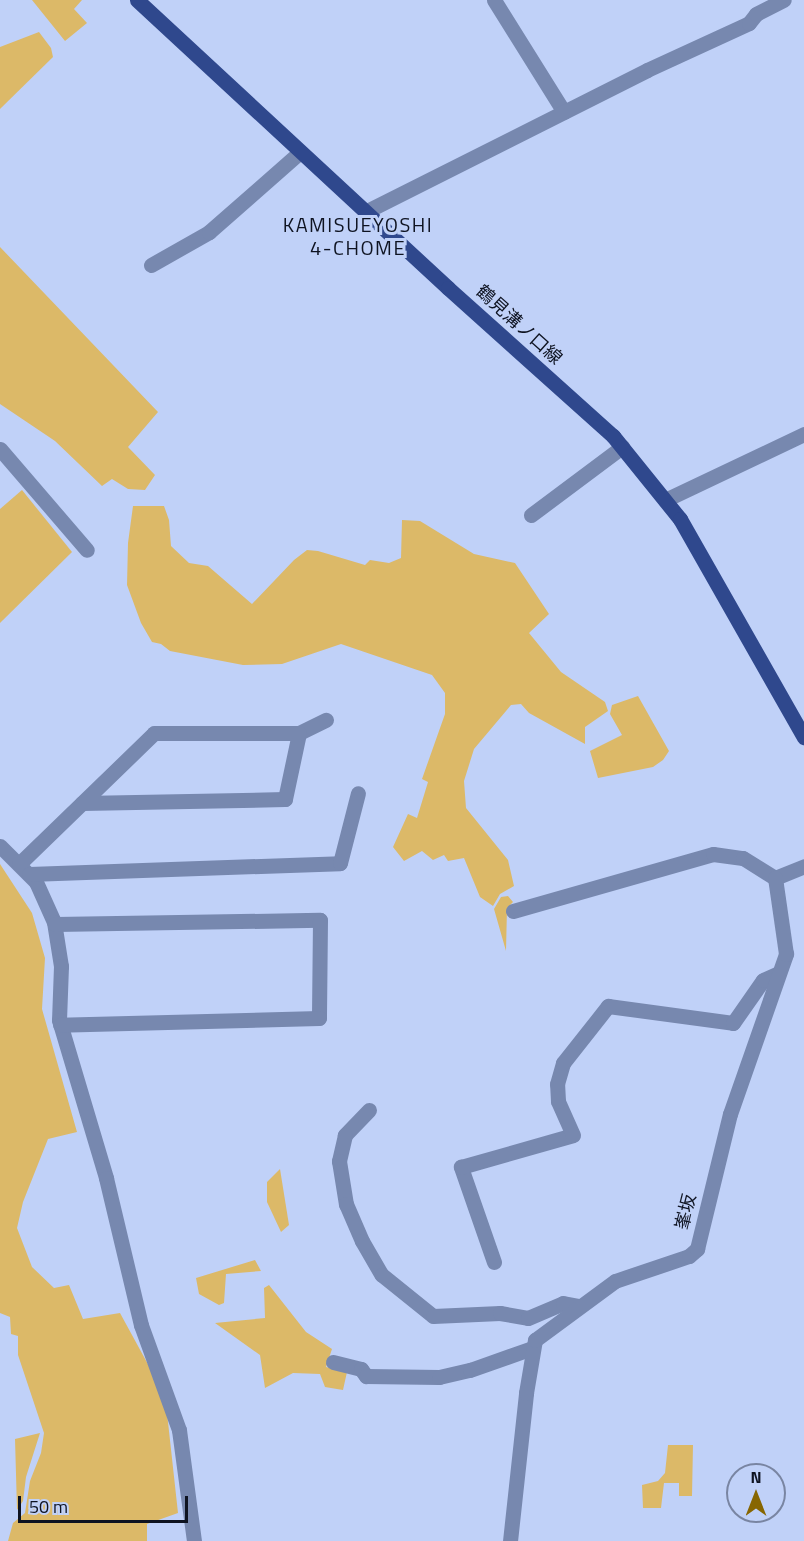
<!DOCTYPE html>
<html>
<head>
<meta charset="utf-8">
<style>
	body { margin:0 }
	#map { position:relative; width:804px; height:1541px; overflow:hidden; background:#c0d1f8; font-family:"Titillium Web","Noto Sans JP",sans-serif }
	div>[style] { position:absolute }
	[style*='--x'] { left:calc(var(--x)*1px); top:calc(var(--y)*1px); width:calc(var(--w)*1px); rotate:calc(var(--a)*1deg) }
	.green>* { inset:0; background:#dcb968 }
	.minor>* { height:15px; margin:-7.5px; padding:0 7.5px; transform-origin:7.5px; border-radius:7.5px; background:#7788af }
	.major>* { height:15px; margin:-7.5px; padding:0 7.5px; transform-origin:7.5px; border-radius:7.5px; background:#2f488d }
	span { translate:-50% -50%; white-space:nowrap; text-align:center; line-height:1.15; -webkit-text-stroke:6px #c0d1f8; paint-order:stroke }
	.street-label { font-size:18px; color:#0e1321 }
	.neighbourhood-label { font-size:20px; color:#0e1321; letter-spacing:1.5px }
	.north { position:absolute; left:726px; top:1463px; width:60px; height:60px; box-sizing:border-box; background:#c0d1f8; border:2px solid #7985a2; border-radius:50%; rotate:0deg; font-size:16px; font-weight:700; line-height:24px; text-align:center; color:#0e1321 }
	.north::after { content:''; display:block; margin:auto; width:21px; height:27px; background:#876601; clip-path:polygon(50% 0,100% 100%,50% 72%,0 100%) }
	.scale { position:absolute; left:18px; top:1496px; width:170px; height:27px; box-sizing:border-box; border:3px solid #0e1321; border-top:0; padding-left:8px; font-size:18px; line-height:21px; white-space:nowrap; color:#0e1321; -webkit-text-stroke:4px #c0d1f8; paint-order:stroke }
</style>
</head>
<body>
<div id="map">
	<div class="green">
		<div style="clip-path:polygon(32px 0,82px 0,74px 9px,87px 23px,65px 41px)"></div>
		<div style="clip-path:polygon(39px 32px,51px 48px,53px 57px,0 109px,0 47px)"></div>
		<div style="clip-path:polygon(0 247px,158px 412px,128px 447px,155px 475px,145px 490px,128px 489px,112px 479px,102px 486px,55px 441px,0 404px)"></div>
		<div style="clip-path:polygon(22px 490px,72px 552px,0 623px,0 509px)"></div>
		<div style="clip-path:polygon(133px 506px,164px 506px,169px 520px,171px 546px,189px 563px,208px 566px,252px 604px,294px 560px,307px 550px,318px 551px,365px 565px,370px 560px,389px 563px,401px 558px,402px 520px,420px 521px,474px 554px,515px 563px,549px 614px,529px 633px,561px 672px,605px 702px,608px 711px,585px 727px,585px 744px,529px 713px,521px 704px,511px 705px,474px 749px,464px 781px,466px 808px,508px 860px,514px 886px,500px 894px,493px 906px,480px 897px,464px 858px,448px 861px,444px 855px,433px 860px,422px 851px,404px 861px,393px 847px,408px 814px,417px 818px,428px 782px,422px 779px,445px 714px,445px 693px,432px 675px,341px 644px,282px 664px,243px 665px,170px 651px,161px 644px,152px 642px,141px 623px,127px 585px,128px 543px)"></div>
		<div style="clip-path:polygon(638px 696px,669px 751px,663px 760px,653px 767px,598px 778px,590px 751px,622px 735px,610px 714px,612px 705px)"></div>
		<div style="clip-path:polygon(0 864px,32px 913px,45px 958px,42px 1009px,77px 1132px,48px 1139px,23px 1202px,17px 1228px,32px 1267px,54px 1288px,69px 1285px,83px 1319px,120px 1313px,150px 1368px,167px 1413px,178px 1513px,147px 1524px,147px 1541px,8px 1541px,13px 1523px,25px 1513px,30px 1481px,41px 1453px,44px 1433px,18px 1355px,18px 1336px,11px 1334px,10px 1317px,0 1313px)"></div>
		<div style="clip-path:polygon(508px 896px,513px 902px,507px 908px,506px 951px,494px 909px,501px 897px)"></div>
		<div style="clip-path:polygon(280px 1169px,289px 1225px,281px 1232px,267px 1202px,267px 1182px)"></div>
		<div style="clip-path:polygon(255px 1260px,261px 1271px,226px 1274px,224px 1303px,219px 1305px,199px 1294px,196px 1278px)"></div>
		<div style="clip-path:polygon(269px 1285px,306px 1332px,332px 1349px,326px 1367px,347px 1372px,343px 1390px,325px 1387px,320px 1374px,293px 1373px,265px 1388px,260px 1355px,215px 1323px,265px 1318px,264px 1288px)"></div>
		<div style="clip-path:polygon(40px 1433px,26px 1477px,23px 1501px,17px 1510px,15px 1439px)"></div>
		<div style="clip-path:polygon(668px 1445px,693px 1445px,692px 1496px,679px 1496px,679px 1483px,664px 1483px,661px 1508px,643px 1508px,642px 1485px,658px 1481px,665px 1473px)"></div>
	</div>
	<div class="minor">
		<div style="--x:494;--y:0;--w:132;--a:58"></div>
		<div style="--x:365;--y:212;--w:316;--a:-26.7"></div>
		<div style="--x:647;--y:70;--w:112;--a:-24.7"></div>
		<div style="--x:749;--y:23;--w:11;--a:-52"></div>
		<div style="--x:756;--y:14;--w:31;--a:-27"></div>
		<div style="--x:151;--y:265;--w:67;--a:-29.6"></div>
		<div style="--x:209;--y:232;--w:121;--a:-41.3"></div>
		<div style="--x:0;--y:449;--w:133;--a:49.3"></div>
		<div style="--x:665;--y:500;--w:154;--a:-25.4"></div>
		<div style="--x:531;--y:515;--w:114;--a:-36.8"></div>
		<div style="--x:82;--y:803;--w:203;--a:-1.1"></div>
		<div style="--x:285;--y:799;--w:67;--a:-78"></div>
		<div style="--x:299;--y:733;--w:30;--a:-26"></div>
		<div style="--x:0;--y:846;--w:51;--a:45"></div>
		<div style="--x:36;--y:882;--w:44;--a:65.8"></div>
		<div style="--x:54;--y:922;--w:45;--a:81"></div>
		<div style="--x:61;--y:966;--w:54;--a:92.1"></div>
		<div style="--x:59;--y:1020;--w:165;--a:73.4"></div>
		<div style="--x:106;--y:1178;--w:151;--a:76.6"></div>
		<div style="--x:141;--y:1325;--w:112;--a:70.1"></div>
		<div style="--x:179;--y:1430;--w:112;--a:82.3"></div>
		<div style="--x:19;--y:864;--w:188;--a:-44.1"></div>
		<div style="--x:154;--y:733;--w:145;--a:0"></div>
		<div style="--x:29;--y:874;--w:311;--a:-2"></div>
		<div style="--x:340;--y:863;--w:72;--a:-75.6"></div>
		<div style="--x:513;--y:911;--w:208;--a:-15.9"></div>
		<div style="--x:713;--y:854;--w:30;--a:8"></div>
		<div style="--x:743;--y:858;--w:38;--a:32"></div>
		<div style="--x:775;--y:878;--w:31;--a:-22"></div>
		<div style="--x:55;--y:924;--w:265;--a:-0.9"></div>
		<div style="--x:320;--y:920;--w:98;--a:90.6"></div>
		<div style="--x:319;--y:1018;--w:259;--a:178.5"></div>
		<div style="--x:369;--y:1110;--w:35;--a:134"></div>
		<div style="--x:345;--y:1135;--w:27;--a:103"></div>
		<div style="--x:339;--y:1161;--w:44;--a:80.8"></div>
		<div style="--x:346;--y:1204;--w:40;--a:66.6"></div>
		<div style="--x:362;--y:1241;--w:39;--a:60"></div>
		<div style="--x:382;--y:1275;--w:65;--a:38.8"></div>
		<div style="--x:433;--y:1316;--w:67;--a:-2.6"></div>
		<div style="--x:500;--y:1313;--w:28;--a:10"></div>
		<div style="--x:528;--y:1318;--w:38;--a:-23"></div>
		<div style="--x:563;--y:1303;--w:15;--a:11"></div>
		<div style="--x:494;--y:1262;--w:101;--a:-109.2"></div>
		<div style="--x:461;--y:1167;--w:116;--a:-15.9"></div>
		<div style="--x:573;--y:1135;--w:37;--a:-114"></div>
		<div style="--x:558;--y:1101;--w:17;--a:-93"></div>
		<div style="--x:557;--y:1084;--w:22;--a:-74"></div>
		<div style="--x:563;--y:1063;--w:73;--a:-51.7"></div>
		<div style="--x:608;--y:1006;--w:126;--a:7.7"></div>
		<div style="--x:733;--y:1023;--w:52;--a:-55.1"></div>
		<div style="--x:763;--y:980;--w:17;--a:-24"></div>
		<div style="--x:333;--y:1362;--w:29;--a:14"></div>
		<div style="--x:361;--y:1369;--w:9;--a:54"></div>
		<div style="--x:366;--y:1376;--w:73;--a:0.8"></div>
		<div style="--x:439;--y:1377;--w:32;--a:-13"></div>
		<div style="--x:470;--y:1370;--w:66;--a:-19.5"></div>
		<div style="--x:510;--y:1541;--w:149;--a:-83.8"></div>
		<div style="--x:526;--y:1393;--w:54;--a:-80.4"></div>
		<div style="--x:535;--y:1340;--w:99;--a:-36.4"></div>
		<div style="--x:615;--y:1281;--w:78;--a:-18.7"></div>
		<div style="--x:689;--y:1256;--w:11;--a:-41"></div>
		<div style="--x:697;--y:1249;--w:139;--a:-76.3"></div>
		<div style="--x:730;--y:1114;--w:170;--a:-70.7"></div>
		<div style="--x:786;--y:954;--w:77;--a:-98.2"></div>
	</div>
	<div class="major">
		<div style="--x:137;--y:0;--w:424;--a:42.8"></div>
		<div style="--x:448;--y:288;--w:222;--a:41.9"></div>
		<div style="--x:613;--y:436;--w:107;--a:51.1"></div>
		<div style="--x:680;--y:519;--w:251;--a:60.4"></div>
	</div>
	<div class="street-label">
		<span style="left:519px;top:325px;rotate:42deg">鶴見溝ノ口線</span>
		<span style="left:686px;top:1212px;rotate:-76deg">峯坂</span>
	</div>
	<div class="neighbourhood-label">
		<span style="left:358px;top:236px">KAMISUEYOSHI<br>4-CHOME</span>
	</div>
	<div class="north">N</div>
	<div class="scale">50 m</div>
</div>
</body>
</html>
